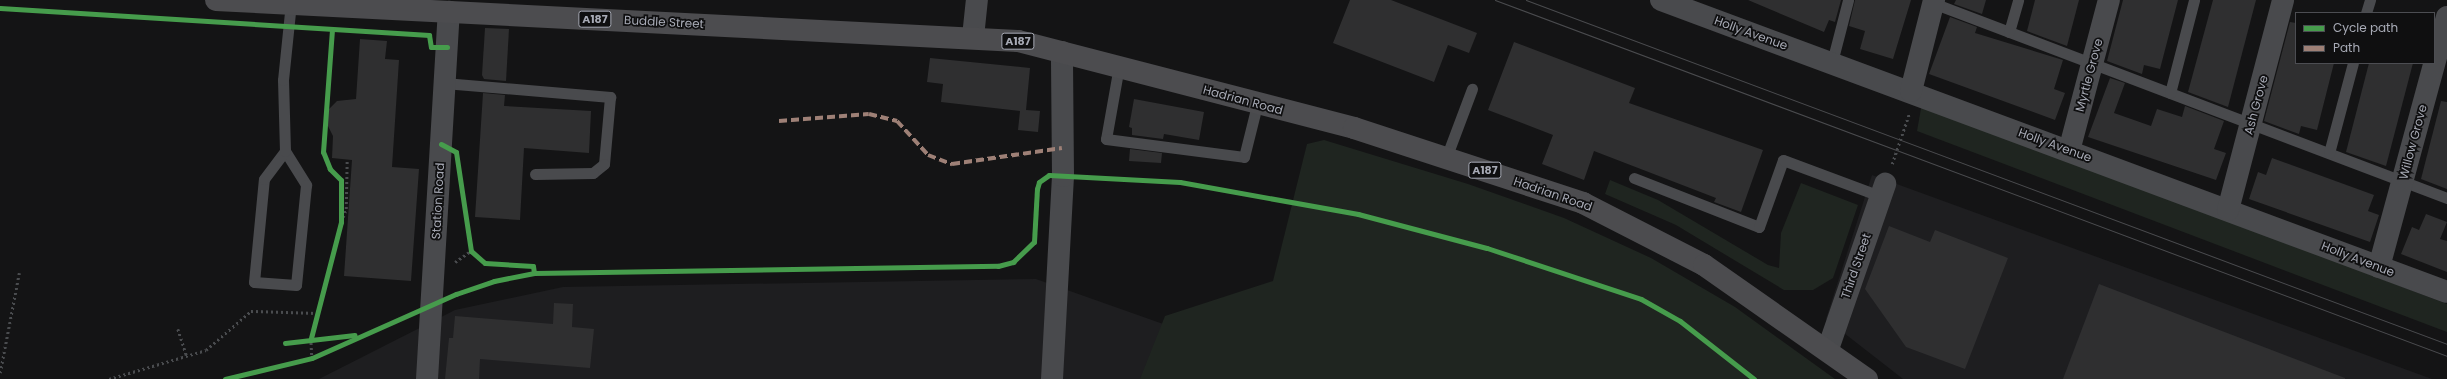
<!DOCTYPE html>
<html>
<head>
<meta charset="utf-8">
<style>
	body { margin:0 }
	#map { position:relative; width:2447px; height:379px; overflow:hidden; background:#141415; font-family:Poppins,sans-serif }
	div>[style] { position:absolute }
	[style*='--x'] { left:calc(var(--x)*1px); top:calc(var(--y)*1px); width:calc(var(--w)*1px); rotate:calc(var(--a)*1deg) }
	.built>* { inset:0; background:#1e1e20 }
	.green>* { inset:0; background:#1f2520 }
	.building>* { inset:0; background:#2f2f30 }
	.path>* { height:2.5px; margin-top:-1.25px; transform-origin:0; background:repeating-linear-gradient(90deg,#4a4c4f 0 2px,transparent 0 5px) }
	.service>* { height:11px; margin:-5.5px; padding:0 5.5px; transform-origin:5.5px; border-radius:5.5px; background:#494a4d }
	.minor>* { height:22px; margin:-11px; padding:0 11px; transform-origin:11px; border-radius:11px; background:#494a4d }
	.tertiary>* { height:22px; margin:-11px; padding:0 11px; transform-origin:11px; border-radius:11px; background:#494a4d }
	.primary>* { height:22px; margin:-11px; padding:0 11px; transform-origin:11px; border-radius:11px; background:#4c4c4f }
	.tram>* { height:1px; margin:-0.5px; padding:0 0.5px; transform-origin:0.5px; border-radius:0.5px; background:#4a4b4e }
	.quiet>* { height:4px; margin-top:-2px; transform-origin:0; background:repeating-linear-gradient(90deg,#9e8076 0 8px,transparent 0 12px) }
	.cycleway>* { height:5px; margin:-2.5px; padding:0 2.5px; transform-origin:2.5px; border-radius:2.5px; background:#469c4c }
	span { translate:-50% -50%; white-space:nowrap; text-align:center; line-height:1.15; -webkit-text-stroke:3.5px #0f0f10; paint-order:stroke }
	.shield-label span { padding:1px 3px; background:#0f0f10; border:1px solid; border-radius:3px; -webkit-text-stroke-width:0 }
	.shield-label { font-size:11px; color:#a7aab5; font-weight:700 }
	.street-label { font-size:12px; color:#a7aab5 }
	.legend { position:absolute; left:2295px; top:12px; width:140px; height:52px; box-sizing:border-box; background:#0f0f10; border:1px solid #4c4d52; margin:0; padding:5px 7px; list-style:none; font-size:12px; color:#a7aab5 }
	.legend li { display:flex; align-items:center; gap:8px; height:20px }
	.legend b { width:20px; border:1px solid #4c4d52 }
</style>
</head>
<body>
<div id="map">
	<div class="built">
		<div style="clip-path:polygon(1872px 175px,2432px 379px,1903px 379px,1826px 319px)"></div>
		<div style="clip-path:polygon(1036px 279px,1319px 379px,319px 379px,455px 310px,563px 287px)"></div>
	</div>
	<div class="green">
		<div style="clip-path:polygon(1922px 103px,2447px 304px,2447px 332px,1917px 131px)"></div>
		<div style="clip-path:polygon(1324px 140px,1468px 184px,1564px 218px,1651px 258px,1735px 307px,1835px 379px,1140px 379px,1165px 316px,1273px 281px,1307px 144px)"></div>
		<div style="clip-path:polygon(1610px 180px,1658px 200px,1768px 265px,1779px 268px,1781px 233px,1801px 183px,1858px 205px,1833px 278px,1813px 290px,1784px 290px,1676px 225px,1605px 194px)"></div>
	</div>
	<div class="building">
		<div style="clip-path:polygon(1350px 0,1391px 0,1477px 33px,1469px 53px,1448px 45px,1434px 82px,1333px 43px)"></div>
		<div style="clip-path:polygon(1748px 0,1841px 0,1835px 22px,1829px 20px,1824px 32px)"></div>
		<div style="clip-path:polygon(1855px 0,1911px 0,1893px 59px,1860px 49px,1865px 31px,1849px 26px)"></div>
		<div style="clip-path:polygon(1956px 0,1986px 0,1982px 14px,1954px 4px)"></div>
		<div style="clip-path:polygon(2035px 0,2079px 0,2067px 46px,2027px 31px)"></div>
		<div style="clip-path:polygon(2123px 0,2178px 0,2160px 69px,2144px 65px,2142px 74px,2107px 61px)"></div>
		<div style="clip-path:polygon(2213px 0,2256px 0,2228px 107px,2188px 92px)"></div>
		<div style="clip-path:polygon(1950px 17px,1977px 27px,1975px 33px,2063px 60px,2054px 89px,2065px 93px,2055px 120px,1929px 74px)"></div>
		<div style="clip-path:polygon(2290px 22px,2296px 23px,2296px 63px,2334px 63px,2317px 130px,2301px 126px,2299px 134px,2264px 121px)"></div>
		<div style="clip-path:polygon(485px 28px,509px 29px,506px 81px,484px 79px,482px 75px)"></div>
		<div style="clip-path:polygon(360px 39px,387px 41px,385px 59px,399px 60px,392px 167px,419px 169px,411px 281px,344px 276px,352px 160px,332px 158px,333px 136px,325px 120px,326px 112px,337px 101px,356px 99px)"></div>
		<div style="clip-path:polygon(1514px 42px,1635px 88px,1629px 103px,1763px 150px,1741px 212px,1714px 202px,1716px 198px,1594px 151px,1584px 180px,1542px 164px,1553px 135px,1488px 110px)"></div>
		<div style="clip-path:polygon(930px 58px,1030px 68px,1026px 110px,1040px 111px,1038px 132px,1018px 130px,1020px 111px,941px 102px,943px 84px,927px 82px)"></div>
		<div style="clip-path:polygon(2369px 63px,2413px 63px,2386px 166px,2346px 152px)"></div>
		<div style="clip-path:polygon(2110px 78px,2125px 83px,2114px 113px,2151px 126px,2157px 109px,2182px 117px,2185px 106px,2224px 121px,2214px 149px,2226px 153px,2216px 180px,2088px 137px)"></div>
		<div style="clip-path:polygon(483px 93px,505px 95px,504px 106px,591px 111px,589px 153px,524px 148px,520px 220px,475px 217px)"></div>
		<div style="clip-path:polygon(1134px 99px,1204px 112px,1199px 140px,1164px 134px,1163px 139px,1132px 135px,1132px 128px,1129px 127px)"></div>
		<div style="clip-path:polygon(2441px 101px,2447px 102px,2447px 189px,2421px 179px)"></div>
		<div style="clip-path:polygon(1130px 149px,1162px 153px,1161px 163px,1129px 161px)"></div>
		<div style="clip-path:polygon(2272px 158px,2374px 195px,2368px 211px,2379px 215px,2370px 242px,2249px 199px,2258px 172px,2266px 175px)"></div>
		<div style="clip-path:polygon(2426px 214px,2447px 222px,2440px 239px,2447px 241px,2447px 272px,2401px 254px,2412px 227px,2419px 230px)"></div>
		<div style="clip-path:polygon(1889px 226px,1930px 242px,1935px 230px,2008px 258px,1965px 369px,1906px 347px,1865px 289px)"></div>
		<div style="clip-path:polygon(2099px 284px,2345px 378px,2345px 379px,2063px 379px)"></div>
		<div style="clip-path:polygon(554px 303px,573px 304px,572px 327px,594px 329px,590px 368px,480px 359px,479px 379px,445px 379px,449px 338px,453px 338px,455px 316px,553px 324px)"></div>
	</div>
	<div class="path">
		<div style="--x:1892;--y:164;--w:53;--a:-71.2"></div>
		<div style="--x:341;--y:222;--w:14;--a:-69"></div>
		<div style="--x:346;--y:209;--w:50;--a:-88.9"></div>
		<div style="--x:455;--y:262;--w:19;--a:-35"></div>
		<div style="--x:178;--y:329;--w:29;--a:72"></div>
		<div style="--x:311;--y:338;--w:20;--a:87"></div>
		<div style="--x:0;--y:373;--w:102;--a:-79.2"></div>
		<div style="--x:109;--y:379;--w:101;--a:-16.6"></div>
		<div style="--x:206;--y:350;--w:60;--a:-40.9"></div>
		<div style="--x:251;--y:311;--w:66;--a:1.7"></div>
	</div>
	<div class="service">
		<div style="--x:1933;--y:3;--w:550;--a:20.78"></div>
		<div style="--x:2366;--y:13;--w:14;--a:-73"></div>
		<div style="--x:2009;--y:32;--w:33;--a:-74"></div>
		<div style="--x:1832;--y:62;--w:64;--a:-75.5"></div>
		<div style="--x:1119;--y:66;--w:74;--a:100.1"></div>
		<div style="--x:1106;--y:139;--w:139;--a:7.4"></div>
		<div style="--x:1244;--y:157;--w:54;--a:-76"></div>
		<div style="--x:444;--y:83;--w:167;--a:4.8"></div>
		<div style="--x:610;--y:97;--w:67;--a:95.1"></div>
		<div style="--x:604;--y:164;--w:14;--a:141"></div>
		<div style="--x:593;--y:173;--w:58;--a:179"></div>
		<div style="--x:2170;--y:93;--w:96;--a:-75.5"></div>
		<div style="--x:285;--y:151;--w:40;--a:58"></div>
		<div style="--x:306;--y:185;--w:100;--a:95.7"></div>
		<div style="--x:296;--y:285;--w:42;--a:-175.9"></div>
		<div style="--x:254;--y:282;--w:103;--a:-84.5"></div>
		<div style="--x:264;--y:179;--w:35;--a:-53"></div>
		<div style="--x:285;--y:151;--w:71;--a:-91.6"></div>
		<div style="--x:283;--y:80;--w:77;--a:-84.1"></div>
		<div style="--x:2329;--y:153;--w:93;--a:-75.1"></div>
		<div style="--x:1446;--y:158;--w:74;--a:-69.4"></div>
		<div style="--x:1634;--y:178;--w:134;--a:21.4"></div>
		<div style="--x:1759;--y:227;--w:71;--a:-70.3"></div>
		<div style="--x:1783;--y:160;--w:103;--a:20.4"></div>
	</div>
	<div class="minor">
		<div style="--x:1661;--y:0;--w:838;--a:20.38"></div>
		<div style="--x:1911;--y:91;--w:94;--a:-75.8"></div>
		<div style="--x:2069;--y:151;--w:156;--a:-75.2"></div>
		<div style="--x:2228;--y:210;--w:217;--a:-75.3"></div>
		<div style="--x:2379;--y:267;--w:259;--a:-74.8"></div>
		<div style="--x:1828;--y:349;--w:175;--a:-70.9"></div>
		<div style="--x:427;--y:379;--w:368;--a:-86.6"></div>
		<div style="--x:1052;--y:379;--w:203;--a:-86.9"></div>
		<div style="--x:1063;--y:176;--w:124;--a:-90.5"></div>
	</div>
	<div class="tertiary">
		<div style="--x:973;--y:37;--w:37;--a:-84"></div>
	</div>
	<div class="primary">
		<div style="--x:216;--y:0;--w:803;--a:2.93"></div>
		<div style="--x:1018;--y:41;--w:347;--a:14.5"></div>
		<div style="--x:1354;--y:128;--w:241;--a:18.1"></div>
		<div style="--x:1583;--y:203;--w:136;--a:27.1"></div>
		<div style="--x:1704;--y:265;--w:199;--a:35"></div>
	</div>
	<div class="tram">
		<div style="--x:1495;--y:0;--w:1016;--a:20.5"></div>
		<div style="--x:1526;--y:0;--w:983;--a:20.48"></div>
	</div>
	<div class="quiet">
		<div style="--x:779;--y:121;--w:90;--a:-4.4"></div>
		<div style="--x:869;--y:114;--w:29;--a:14"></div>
		<div style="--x:897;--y:121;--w:46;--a:47.6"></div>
		<div style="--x:928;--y:155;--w:26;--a:21"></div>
		<div style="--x:952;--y:164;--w:111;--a:-8.3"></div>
	</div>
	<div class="cycleway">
		<div style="--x:0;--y:8;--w:430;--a:3.6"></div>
		<div style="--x:429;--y:35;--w:12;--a:81"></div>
		<div style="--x:431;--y:47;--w:16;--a:0"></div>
		<div style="--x:441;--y:144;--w:17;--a:28"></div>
		<div style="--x:456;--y:152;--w:100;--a:81.4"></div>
		<div style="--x:471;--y:251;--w:18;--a:41"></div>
		<div style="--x:485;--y:263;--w:48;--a:3.6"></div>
		<div style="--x:533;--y:266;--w:7;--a:82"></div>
		<div style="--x:311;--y:338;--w:120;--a:-75.5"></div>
		<div style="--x:341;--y:222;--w:42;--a:-90"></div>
		<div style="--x:341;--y:180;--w:16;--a:-135"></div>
		<div style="--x:330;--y:169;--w:18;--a:-112"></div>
		<div style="--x:323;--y:152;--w:123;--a:-85.8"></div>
		<div style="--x:285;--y:343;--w:70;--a:-6.5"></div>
		<div style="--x:225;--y:379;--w:89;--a:-13.6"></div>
		<div style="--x:312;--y:358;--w:158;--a:-24"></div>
		<div style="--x:456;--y:294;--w:40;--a:-18.9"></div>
		<div style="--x:494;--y:281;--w:41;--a:-11.3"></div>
		<div style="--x:534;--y:273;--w:464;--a:-0.9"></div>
		<div style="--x:998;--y:266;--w:16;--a:-15"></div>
		<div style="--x:1013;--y:262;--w:29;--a:-44"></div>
		<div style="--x:1034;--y:242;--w:53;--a:-86.8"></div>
		<div style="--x:1037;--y:189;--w:7;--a:-74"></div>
		<div style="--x:1039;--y:182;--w:12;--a:-35"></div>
		<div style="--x:1049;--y:175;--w:131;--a:3.1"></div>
		<div style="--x:1180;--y:182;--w:181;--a:10.2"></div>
		<div style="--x:1358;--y:214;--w:133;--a:14.8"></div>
		<div style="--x:1487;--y:248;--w:162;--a:18.3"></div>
		<div style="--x:1641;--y:299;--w:45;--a:29.4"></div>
		<div style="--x:1680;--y:321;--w:94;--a:38.1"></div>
	</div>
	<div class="shield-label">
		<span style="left:595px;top:19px">A187</span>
		<span style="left:1018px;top:41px">A187</span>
		<span style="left:1485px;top:170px">A187</span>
	</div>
	<div class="street-label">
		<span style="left:664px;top:22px;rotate:3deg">Buddle Street</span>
		<span style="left:1751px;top:33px;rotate:20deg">Holly Avenue</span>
		<span style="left:2089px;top:75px;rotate:-75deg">Myrtle Grove</span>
		<span style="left:1243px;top:100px;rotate:15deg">Hadrian Road</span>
		<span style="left:2256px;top:105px;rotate:-75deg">Ash Grove</span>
		<span style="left:2413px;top:142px;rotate:-75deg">Willow Grove</span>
		<span style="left:2055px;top:145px;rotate:20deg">Holly Avenue</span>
		<span style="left:1553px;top:194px;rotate:19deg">Hadrian Road</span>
		<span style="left:438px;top:201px;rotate:-87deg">Station Road</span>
		<span style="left:2358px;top:259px;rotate:21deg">Holly Avenue</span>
		<span style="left:1856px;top:266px;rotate:-71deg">Third Street</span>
	</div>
	<ul class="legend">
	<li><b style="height:5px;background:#469c4c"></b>Cycle path</li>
	<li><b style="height:5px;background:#9e8076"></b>Path</li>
	</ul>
</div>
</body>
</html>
